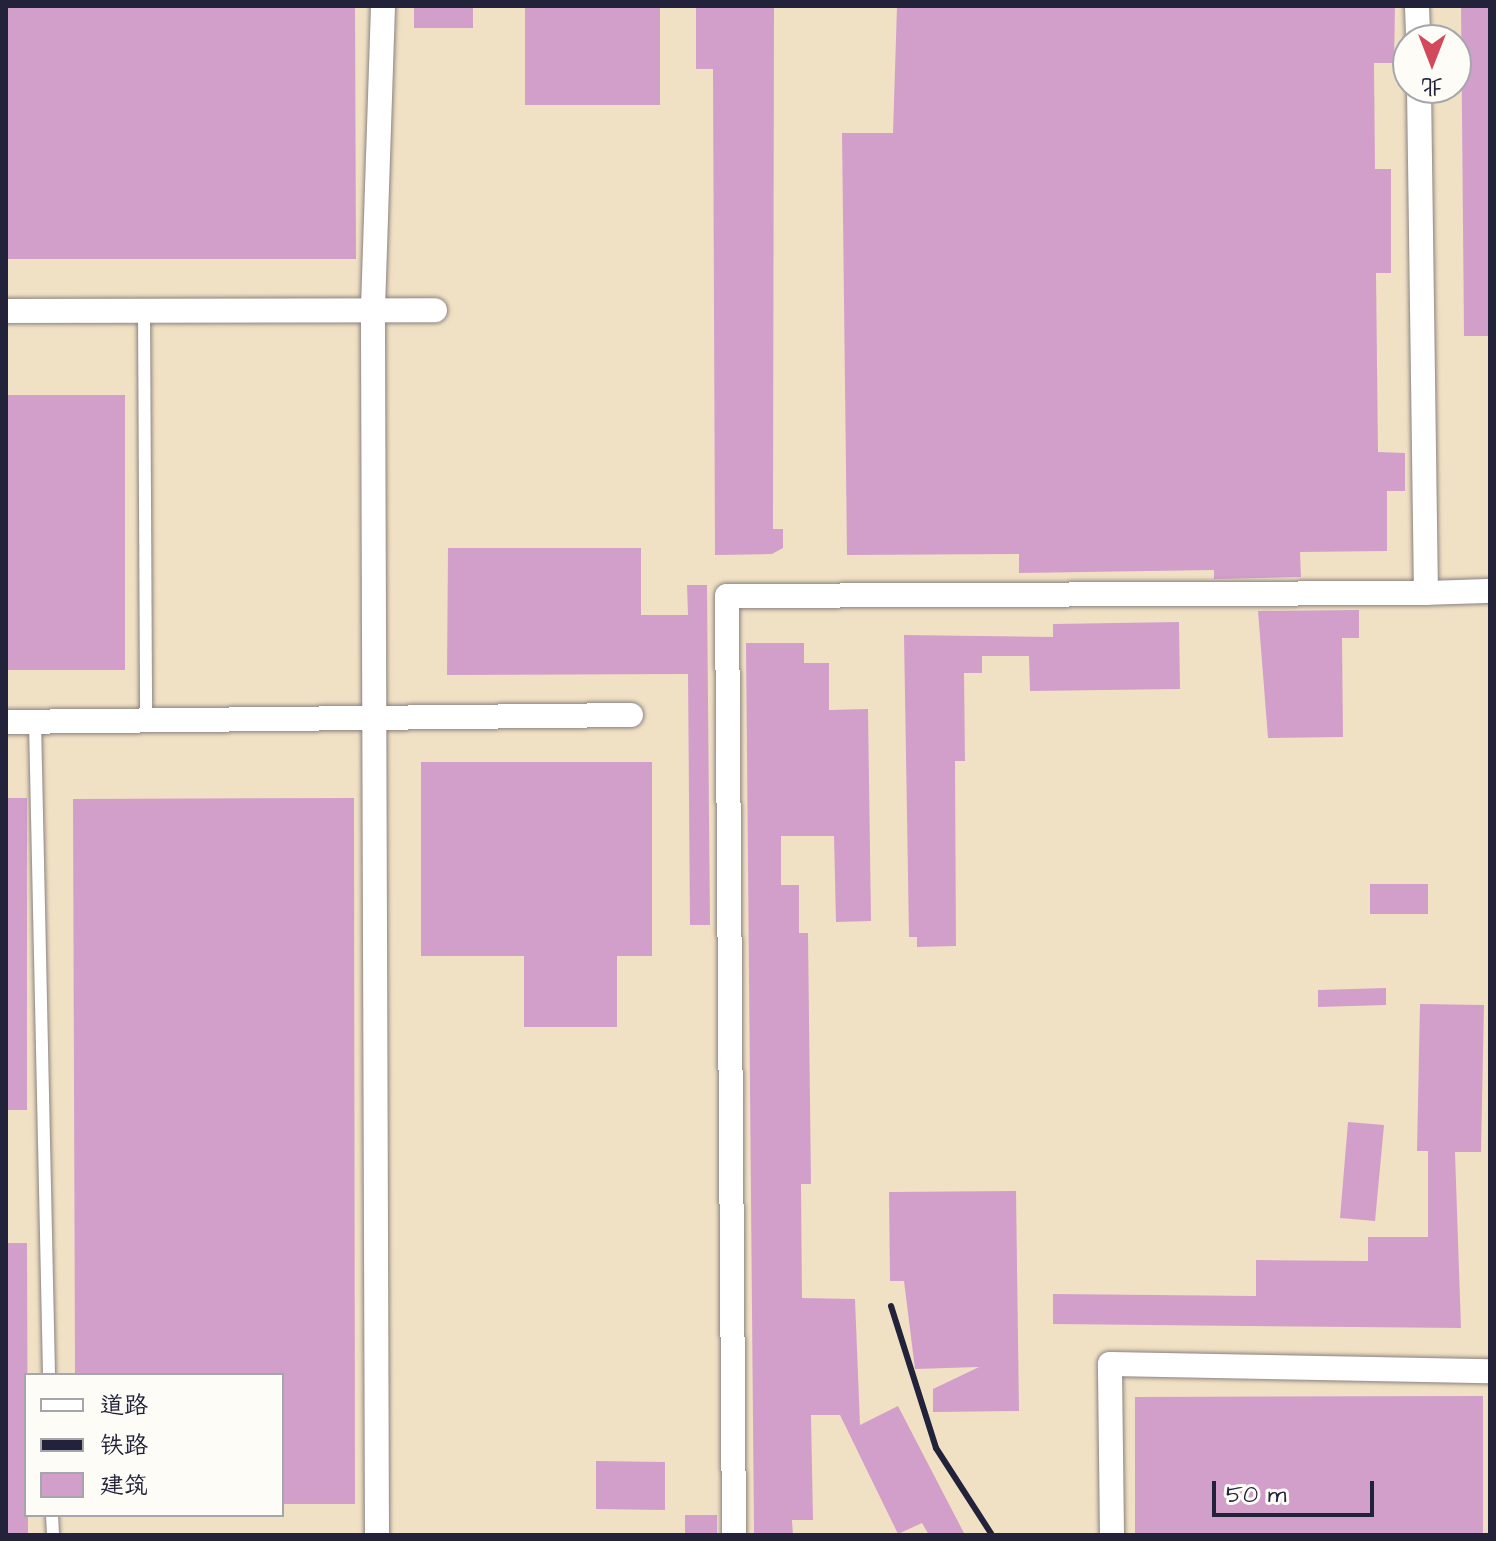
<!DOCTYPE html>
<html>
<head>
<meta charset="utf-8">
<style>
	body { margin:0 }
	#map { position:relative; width:1496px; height:1541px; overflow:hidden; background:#f1e1c4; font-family:"Architects Daughter","LXGW WenKai TC",sans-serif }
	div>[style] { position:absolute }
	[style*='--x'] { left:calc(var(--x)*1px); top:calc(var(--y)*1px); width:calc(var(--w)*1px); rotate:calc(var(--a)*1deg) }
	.building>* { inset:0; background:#d29fcb }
	.roads { filter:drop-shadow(0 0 2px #8a8280) drop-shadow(0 0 2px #8a8280) }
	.lane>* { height:12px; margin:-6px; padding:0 6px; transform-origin:6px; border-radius:6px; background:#fff }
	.street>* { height:24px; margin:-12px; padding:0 12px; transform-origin:12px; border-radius:12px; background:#fff }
	.rail>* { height:6px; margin:-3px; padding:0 3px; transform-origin:3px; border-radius:3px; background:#22223b }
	span { translate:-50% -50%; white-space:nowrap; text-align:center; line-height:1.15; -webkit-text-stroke:6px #fdfcf7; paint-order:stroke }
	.frame { position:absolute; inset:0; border:8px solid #22223b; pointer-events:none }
	.legend { position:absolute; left:24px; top:1373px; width:260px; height:144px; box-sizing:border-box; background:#fdfcf7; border:2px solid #a5a5ac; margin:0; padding:10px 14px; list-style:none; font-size:24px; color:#22223b }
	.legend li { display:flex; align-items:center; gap:16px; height:40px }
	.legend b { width:40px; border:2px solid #a5a5ac }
	.north { position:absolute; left:1392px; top:24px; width:80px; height:80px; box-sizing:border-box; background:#fdfcf7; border:2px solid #a5a5ac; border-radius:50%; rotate:180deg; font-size:22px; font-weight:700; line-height:32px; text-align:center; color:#22223b }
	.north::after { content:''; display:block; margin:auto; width:28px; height:36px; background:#d1495b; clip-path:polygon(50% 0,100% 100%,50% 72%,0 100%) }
	.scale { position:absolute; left:1212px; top:1481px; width:162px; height:36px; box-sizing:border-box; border:4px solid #22223b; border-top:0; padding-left:10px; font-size:24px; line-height:28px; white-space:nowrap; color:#22223b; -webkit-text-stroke:6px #fdfcf7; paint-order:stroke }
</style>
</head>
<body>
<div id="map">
	<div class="building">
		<div style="clip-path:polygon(6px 6px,355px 6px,356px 259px,6px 259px)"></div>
		<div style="clip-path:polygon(414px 6px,473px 6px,473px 28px,414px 28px)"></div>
		<div style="clip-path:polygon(525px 6px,660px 6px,660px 105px,525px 105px)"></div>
		<div style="clip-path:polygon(696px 6px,774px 6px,773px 529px,783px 529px,783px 548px,772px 554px,715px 555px,713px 69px,696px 69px)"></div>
		<div style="clip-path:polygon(897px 6px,1395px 6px,1394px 63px,1374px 63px,1375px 169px,1391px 169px,1391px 273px,1376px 273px,1378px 452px,1405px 453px,1405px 491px,1387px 491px,1387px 551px,1300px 552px,1301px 577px,1214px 579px,1214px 570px,1019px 573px,1019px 554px,847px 555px,842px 133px,893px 133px)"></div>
		<div style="clip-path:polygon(1461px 6px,1490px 6px,1490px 336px,1464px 336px)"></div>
		<div style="clip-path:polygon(6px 395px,125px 395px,125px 670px,6px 670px)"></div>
		<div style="clip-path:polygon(448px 548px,641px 548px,641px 615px,688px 615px,687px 585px,707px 585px,710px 925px,690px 925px,688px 674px,447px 675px)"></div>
		<div style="clip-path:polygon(1359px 610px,1359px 638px,1342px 638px,1343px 737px,1268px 738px,1258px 611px)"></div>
		<div style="clip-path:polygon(1179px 622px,1180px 689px,1030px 691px,1029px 656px,982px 656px,982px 673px,964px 673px,965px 761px,955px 761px,956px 946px,917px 947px,917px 937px,909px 937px,904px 635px,1053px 637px,1053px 624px)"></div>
		<div style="clip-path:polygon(746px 643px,804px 643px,804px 663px,829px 663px,829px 710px,868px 709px,871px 921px,836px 922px,834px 836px,781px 836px,781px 885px,799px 885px,799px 933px,808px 933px,811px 1184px,801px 1184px,802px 1298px,855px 1299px,860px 1425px,898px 1406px,965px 1535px,929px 1535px,922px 1523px,898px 1534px,840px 1415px,811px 1415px,813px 1520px,792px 1520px,793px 1535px,754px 1535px)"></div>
		<div style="clip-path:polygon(421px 762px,652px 762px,652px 956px,617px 956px,617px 1027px,524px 1027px,524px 956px,421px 956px)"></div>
		<div style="clip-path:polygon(6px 798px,27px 798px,27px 1110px,6px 1110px)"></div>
		<div style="clip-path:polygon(354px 798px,355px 1504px,282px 1504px,282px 1375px,75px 1375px,73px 799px)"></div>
		<div style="clip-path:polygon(1370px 884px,1428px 884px,1428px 914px,1370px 914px)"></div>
		<div style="clip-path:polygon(1386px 988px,1386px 1005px,1318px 1007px,1318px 990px)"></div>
		<div style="clip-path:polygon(1420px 1004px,1484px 1005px,1481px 1152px,1455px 1152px,1461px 1328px,1053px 1324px,1053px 1294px,1256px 1296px,1256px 1260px,1368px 1261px,1368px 1237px,1428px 1237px,1428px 1151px,1417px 1151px)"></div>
		<div style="clip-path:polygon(1348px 1122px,1384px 1125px,1375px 1221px,1340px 1218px)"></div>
		<div style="clip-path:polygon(1016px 1191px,1019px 1411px,933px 1412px,933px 1389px,979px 1367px,915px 1369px,904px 1281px,890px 1281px,889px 1192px)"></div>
		<div style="clip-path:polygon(6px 1243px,27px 1243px,28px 1535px,6px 1535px)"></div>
		<div style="clip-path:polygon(1483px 1396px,1483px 1535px,1135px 1534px,1135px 1397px)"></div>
		<div style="clip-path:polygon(596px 1461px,665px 1462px,665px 1510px,596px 1509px)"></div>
		<div style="clip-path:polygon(685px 1515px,717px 1515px,717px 1535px,685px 1535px)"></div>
	</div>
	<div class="roads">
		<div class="lane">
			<div style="--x:144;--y:309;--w:411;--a:89.7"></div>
			<div style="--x:35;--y:722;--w:653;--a:88.77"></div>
			<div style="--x:52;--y:1515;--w:20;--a:87"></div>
		</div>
		<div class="street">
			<div style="--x:1417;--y:6;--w:34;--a:88"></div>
			<div style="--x:1419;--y:88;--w:505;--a:89.21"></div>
			<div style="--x:1426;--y:593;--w:64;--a:-1.8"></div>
			<div style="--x:6;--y:311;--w:429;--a:-0.1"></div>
			<div style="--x:6;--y:722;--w:625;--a:-0.64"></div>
			<div style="--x:377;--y:1535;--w:1227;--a:-90.19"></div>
			<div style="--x:373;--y:308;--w:302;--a:-88.1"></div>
			<div style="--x:734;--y:1535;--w:939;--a:-90.43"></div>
			<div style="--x:727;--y:596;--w:699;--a:-0.25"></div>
			<div style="--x:1112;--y:1535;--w:171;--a:-90.7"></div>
			<div style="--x:1110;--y:1364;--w:380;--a:1.1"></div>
		</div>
	</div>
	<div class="rail">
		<div style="--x:891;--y:1306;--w:149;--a:72.4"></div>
		<div style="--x:936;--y:1448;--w:103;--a:57.2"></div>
	</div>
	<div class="frame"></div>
	<ul class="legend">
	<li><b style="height:10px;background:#fff"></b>道路</li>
	<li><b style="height:10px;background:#22223b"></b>铁路</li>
	<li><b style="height:22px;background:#d29fcb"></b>建筑</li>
	</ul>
	<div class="north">北</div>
	<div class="scale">50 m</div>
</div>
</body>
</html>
